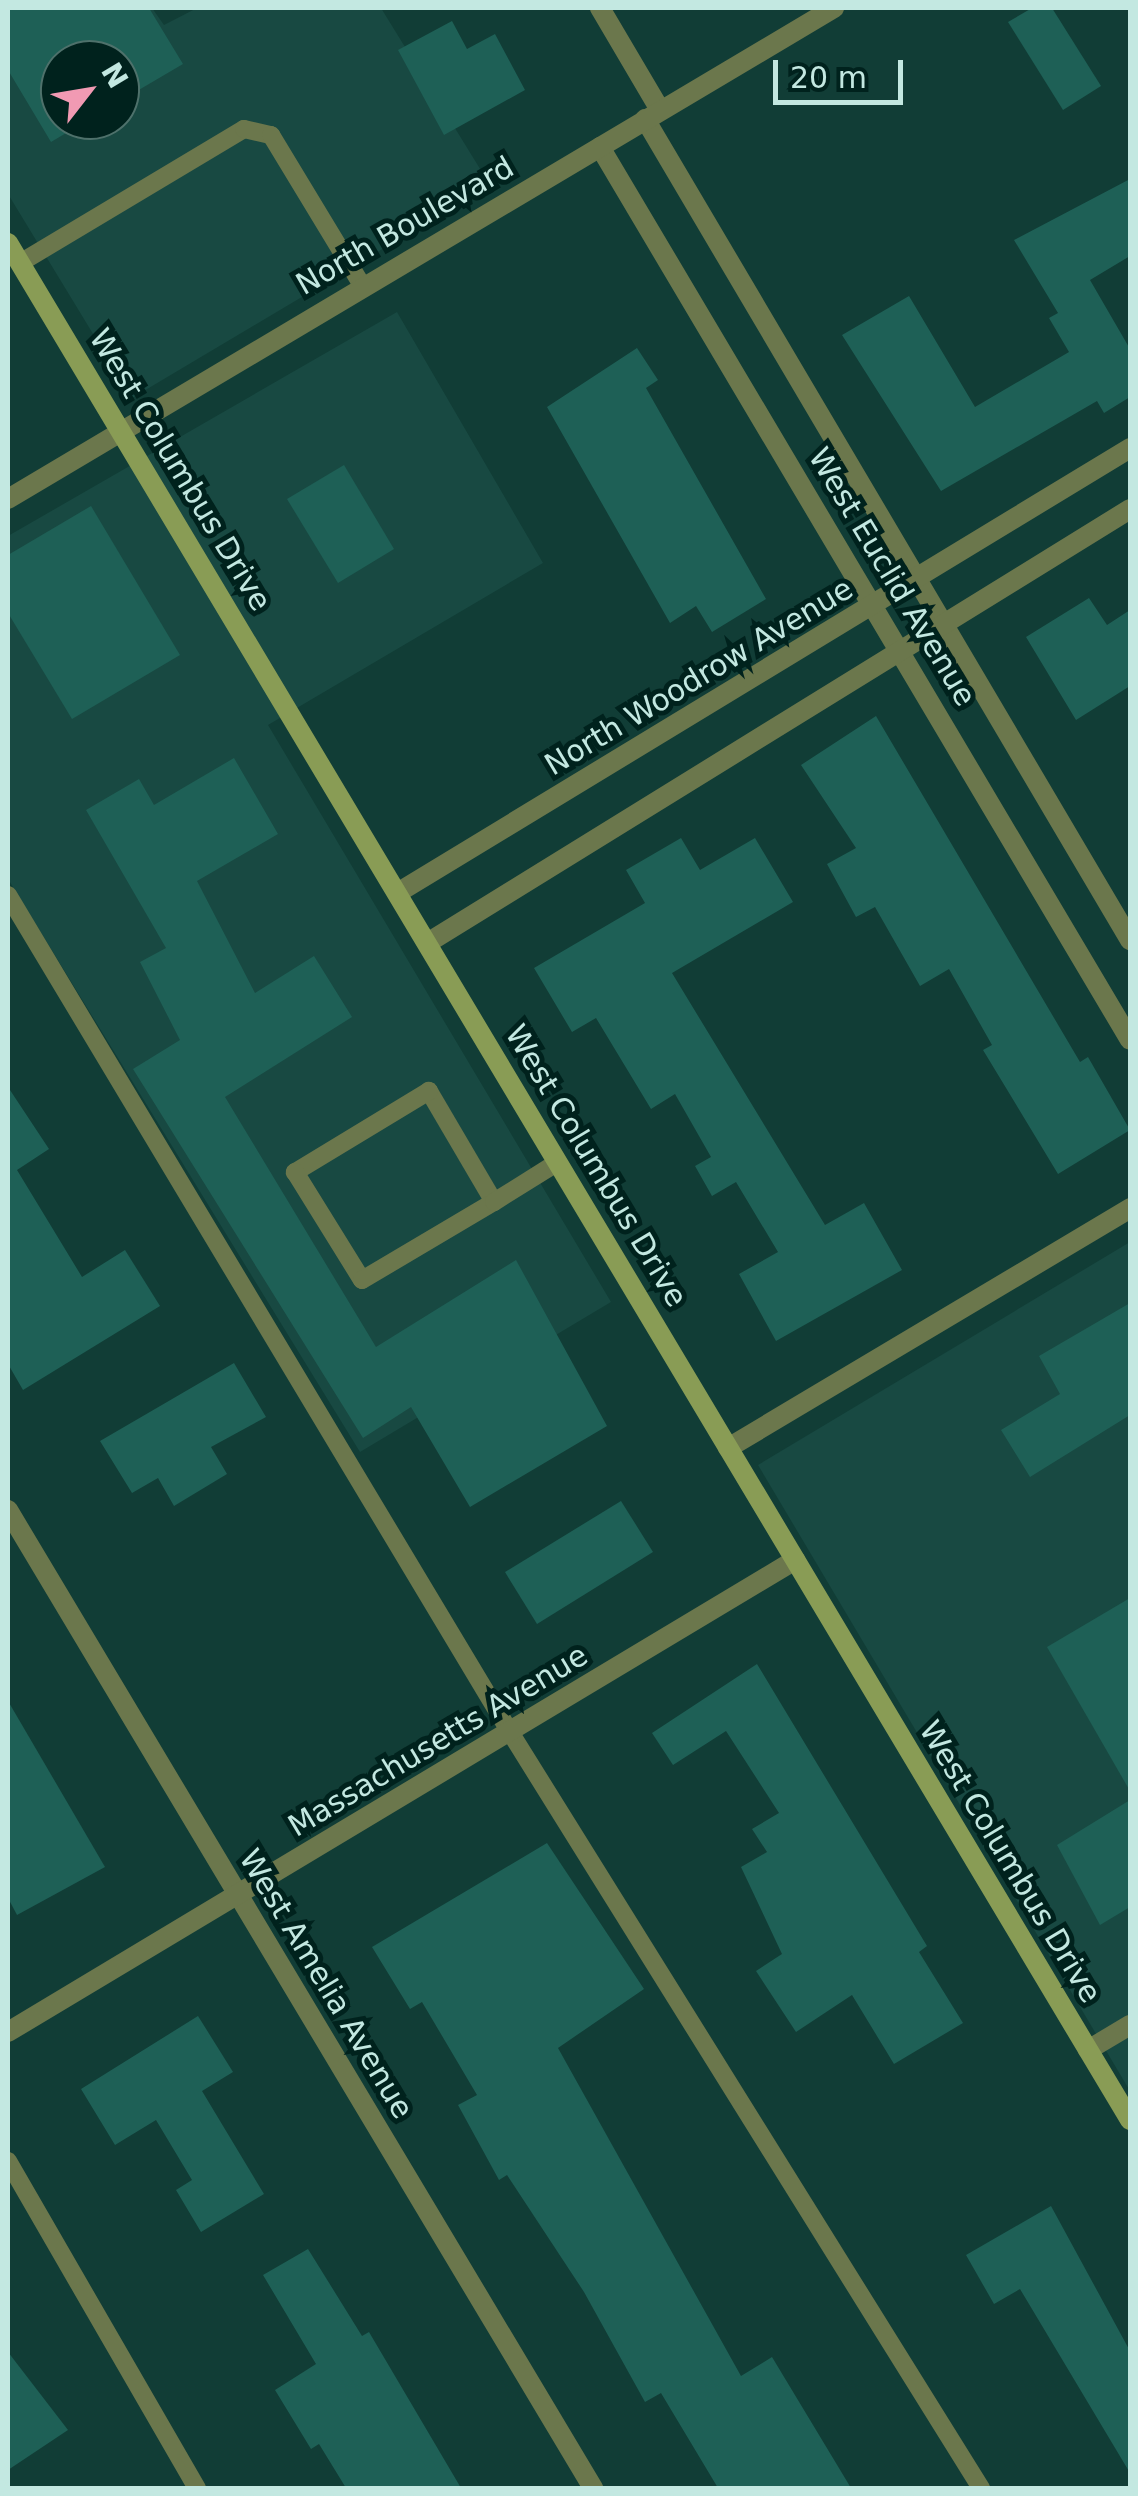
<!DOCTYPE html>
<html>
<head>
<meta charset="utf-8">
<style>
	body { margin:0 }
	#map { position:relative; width:1138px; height:2496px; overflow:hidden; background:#113d36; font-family:"DejaVu Sans",sans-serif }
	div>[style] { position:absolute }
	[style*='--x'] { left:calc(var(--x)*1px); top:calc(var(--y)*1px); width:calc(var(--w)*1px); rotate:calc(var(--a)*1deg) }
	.built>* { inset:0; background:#184942 }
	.building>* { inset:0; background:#1e6056 }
	.service>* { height:18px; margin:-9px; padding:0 9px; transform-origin:9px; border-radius:9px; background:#6b774c }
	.minor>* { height:20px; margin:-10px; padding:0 10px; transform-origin:10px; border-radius:10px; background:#6b774c }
	.tertiary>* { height:20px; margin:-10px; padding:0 10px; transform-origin:10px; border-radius:10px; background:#6b774c }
	.secondary>* { height:20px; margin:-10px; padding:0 10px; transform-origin:10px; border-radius:10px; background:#899c55 }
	span { translate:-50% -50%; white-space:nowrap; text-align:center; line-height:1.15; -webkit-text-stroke:10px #00221d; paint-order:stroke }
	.street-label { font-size:30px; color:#c3e8e1 }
	.frame { position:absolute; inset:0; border:10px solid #c3e8e1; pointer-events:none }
	.north { position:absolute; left:40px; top:40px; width:100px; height:100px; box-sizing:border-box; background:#00221d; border:2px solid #4e716b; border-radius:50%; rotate:59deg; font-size:28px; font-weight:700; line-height:40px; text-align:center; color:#c3e8e1 }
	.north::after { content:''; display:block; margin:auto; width:35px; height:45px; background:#f19ab3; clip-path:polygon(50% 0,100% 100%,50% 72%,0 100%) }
	.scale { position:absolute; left:773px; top:60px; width:130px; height:45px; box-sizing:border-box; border:5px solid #c3e8e1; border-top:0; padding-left:12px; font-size:30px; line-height:35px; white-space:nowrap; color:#c3e8e1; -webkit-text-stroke:8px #00221d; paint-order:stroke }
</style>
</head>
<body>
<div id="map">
	<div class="built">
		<div style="clip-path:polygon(evenodd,8px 8px,152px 8px,164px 25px,197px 8px,381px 8px,490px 185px,132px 398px,8px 194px,8px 8px,60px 60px,120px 60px,120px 120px,60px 120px,60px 60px)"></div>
		<div style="clip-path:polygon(397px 312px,543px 563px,268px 725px,611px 1302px,360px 1452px,8px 879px,8px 536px)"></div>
		<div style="clip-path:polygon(1130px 1242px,1130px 2091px,758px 1465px)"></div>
	</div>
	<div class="building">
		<div style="clip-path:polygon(8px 8px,149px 8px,183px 64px,120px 101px,120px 60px,60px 60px,60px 120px,88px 120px,51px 142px,8px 70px)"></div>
		<div style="clip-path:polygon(1032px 8px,1052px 8px,1101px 86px,1063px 110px,1008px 22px)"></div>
		<div style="clip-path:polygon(452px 21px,467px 49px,495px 34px,525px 90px,444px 135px,398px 50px)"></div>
		<div style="clip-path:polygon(1130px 179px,1130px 256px,1090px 280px,1130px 349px,1130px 397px,1104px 413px,1097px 401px,941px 491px,842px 335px,909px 296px,975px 407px,1069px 352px,1049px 318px,1058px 313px,1014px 240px)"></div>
		<div style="clip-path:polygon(637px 348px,658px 380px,646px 388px,766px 599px,712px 632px,696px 606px,670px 623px,547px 407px)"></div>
		<div style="clip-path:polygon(344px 465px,394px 549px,338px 583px,287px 499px)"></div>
		<div style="clip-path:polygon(91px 506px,180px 655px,72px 719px,8px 613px,8px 555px)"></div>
		<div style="clip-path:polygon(1089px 598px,1107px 625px,1130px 610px,1130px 686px,1076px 720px,1026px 637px)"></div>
		<div style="clip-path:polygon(876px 716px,1080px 1062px,1088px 1057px,1130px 1130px,1058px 1174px,983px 1050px,992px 1045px,949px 969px,920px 986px,875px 907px,856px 917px,827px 864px,856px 848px,801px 765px)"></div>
		<div style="clip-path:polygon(234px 758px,278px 834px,197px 881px,255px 993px,314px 956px,352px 1017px,225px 1097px,376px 1347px,516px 1260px,607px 1426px,470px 1507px,411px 1407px,363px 1438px,133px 1069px,180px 1040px,140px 962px,166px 948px,86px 810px,139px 779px,154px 805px)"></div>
		<div style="clip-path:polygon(681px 838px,700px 870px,755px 838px,793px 902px,672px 973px,825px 1225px,864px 1203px,902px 1270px,776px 1341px,739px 1274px,778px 1252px,736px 1182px,712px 1196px,695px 1166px,711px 1157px,675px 1094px,651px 1109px,596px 1018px,572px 1032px,534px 968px,645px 903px,626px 870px)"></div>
		<div style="clip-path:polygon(8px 1087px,49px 1149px,17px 1170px,82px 1277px,125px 1250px,160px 1306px,23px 1390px,8px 1364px)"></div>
		<div style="clip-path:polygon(1130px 1303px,1130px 1415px,1030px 1477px,1001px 1430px,1060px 1394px,1039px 1356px)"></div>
		<div style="clip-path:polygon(234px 1363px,266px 1417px,211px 1447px,227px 1474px,174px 1506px,158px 1478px,132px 1493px,100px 1441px)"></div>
		<div style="clip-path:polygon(621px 1501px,653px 1552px,537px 1624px,505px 1572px)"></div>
		<div style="clip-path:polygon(1130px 1598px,1130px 1791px,1047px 1647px)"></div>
		<div style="clip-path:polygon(757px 1664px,927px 1946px,919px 1952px,963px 2023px,894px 2064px,852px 1995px,796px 2032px,756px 1971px,782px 1954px,741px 1867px,767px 1852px,752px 1829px,779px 1813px,726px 1731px,673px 1765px,652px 1733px)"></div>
		<div style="clip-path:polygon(8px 1701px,105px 1867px,17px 1915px,8px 1898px)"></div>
		<div style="clip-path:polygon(1130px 1800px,1130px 1907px,1100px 1925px,1057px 1845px)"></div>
		<div style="clip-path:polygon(547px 1843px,644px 1989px,558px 2048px,741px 2376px,772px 2357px,851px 2488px,718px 2488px,661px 2393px,645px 2402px,584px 2292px,507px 2175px,499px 2180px,458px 2105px,477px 2095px,422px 2002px,410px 2009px,372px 1947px)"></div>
		<div style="clip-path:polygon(198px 2016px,233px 2072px,202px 2091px,264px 2194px,201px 2232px,176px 2190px,192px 2180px,156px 2120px,115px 2145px,81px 2089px)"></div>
		<div style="clip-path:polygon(1051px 2206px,1130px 2351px,1130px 2473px,1020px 2289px,994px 2304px,966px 2255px)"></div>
		<div style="clip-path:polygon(308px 2249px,362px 2336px,369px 2332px,461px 2488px,346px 2488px,319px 2444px,311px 2449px,275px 2390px,316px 2364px,263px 2275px)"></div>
		<div style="clip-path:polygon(8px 2352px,68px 2430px,8px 2470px)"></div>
	</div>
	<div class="service">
		<div style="--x:20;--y:263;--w:261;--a:-30.9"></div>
		<div style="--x:244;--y:129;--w:28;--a:13"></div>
		<div style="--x:271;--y:135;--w:175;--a:58.8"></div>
		<div style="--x:8;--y:895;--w:976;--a:59.05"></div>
		<div style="--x:510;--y:1732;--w:891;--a:58.08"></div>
		<div style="--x:494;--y:1202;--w:129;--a:-120.4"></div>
		<div style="--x:429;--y:1091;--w:157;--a:148.8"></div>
		<div style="--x:295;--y:1172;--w:127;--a:58.2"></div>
		<div style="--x:362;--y:1280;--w:153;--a:-30.6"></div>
		<div style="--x:494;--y:1202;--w:75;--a:-32"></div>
		<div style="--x:8;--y:2161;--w:378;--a:60"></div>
	</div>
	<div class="minor">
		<div style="--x:600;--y:8;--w:118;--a:59.5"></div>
		<div style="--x:645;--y:119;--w:954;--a:59.43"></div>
		<div style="--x:600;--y:147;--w:1038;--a:59.31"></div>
		<div style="--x:399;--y:892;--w:855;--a:-31.27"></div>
		<div style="--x:429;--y:942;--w:824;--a:-31.7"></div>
		<div style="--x:728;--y:1448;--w:468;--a:-30.8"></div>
		<div style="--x:8;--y:1510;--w:1140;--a:59.11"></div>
		<div style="--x:8;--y:2032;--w:918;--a:-30.95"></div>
		<div style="--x:1088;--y:2050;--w:49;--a:-30.8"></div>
	</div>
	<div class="tertiary">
		<div style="--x:8;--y:499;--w:961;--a:-30.73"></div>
	</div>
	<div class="secondary">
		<div style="--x:8;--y:243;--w:2187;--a:59.13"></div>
	</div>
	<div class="street-label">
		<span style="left:405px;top:226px;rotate:-30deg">North Boulevard</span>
		<span style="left:180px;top:470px;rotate:59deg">West Columbus Drive</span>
		<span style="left:892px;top:577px;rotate:59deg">West Euclid Avenue</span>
		<span style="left:699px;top:677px;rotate:-31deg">North Woodrow Avenue</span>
		<span style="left:596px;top:1166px;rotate:59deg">West Columbus Drive</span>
		<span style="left:438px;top:1741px;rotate:-31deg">Massachusetts Avenue</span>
		<span style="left:1010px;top:1862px;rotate:59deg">West Columbus Drive</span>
		<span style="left:326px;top:1984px;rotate:59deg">West Amelia Avenue</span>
	</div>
	<div class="frame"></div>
	<div class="north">N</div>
	<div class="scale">20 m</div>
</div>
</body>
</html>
